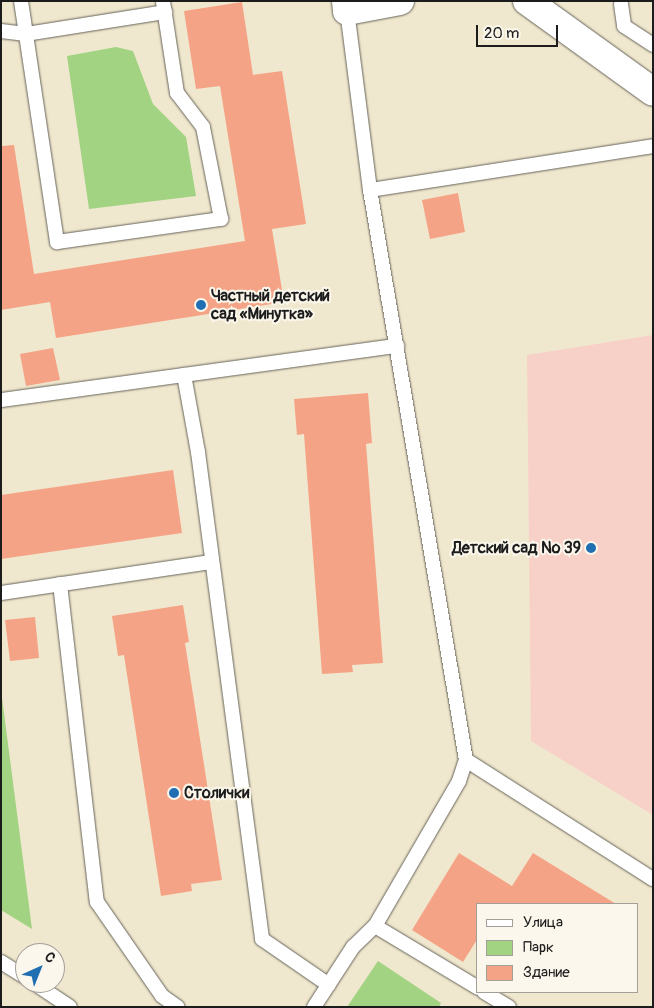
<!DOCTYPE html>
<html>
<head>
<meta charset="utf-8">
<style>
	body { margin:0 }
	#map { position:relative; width:654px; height:1008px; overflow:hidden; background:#f0e8ce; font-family:Pangolin,sans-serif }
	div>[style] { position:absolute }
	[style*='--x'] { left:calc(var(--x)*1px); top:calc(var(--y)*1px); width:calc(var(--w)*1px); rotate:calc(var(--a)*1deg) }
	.built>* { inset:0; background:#f7d1c7 }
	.green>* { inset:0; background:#a1d382 }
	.building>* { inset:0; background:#f5a386 }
	.roads { filter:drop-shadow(0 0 1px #66635a) drop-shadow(0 0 1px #66635a) }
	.lane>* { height:14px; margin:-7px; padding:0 7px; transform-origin:7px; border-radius:7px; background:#fff }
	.street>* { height:28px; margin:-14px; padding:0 14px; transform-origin:14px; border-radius:14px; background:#fff }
	.dots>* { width:14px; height:14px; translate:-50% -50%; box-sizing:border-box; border:2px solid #fbf7ec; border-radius:50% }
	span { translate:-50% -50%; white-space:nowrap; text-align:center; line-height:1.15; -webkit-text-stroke:4px #fbf7ec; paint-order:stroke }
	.poi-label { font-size:16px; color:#1c1c1c; font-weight:700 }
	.left { translate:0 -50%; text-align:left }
	.right { translate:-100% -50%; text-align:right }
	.frame { position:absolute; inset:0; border:2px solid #1c1c1c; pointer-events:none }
	.legend { position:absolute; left:476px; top:903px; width:162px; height:90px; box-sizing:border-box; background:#fbf7ec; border:1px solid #a29f99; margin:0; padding:6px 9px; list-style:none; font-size:15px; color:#1c1c1c }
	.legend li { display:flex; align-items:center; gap:10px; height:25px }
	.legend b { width:25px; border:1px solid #a29f99 }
	.north { position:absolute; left:15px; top:943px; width:50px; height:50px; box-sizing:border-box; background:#fbf7ec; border:1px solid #a29f99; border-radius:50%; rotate:44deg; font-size:14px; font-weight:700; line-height:20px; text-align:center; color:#1c1c1c }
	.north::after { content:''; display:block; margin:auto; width:18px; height:22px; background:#1f6fb2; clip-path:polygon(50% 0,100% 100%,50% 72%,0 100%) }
	.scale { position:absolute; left:476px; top:25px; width:82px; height:22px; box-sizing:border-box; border:2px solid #1c1c1c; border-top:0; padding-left:6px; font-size:15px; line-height:18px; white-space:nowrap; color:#1c1c1c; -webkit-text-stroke:4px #fbf7ec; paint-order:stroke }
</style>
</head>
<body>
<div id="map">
	<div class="built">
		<div style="clip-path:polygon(653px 335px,653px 815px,531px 741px,527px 355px)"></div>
	</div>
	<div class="green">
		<div style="clip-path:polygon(116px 47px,133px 51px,153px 104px,186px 137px,196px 196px,89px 209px,67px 56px)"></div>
		<div style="clip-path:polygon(1px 690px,32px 929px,1px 910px)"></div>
		<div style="clip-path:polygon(378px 961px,441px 1003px,439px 1007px,347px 1007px)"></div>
	</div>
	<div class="building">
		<div style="clip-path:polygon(242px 2px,253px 75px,282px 71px,306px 224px,272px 229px,284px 302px,56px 338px,50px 302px,1px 310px,1px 146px,14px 145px,34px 274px,245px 241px,220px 86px,196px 89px,184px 11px)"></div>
		<div style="clip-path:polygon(458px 193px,465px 232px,430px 239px,422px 200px)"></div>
		<div style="clip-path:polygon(53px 348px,60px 380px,26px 386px,20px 354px)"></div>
		<div style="clip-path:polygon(368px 393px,372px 443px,366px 444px,383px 663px,352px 665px,353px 672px,322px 674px,304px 434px,297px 435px,294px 399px)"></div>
		<div style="clip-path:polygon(173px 470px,182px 533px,1px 559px,1px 495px)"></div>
		<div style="clip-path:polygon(183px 605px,189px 642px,185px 643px,222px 880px,191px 884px,192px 891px,161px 896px,124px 655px,118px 656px,112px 616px)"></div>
		<div style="clip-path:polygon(35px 617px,39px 658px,10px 661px,5px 620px)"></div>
		<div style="clip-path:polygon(459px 853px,512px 886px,533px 853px,616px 904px,478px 904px,478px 938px,463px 962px,412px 930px)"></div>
	</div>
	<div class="roads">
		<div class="lane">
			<div style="--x:21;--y:1;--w:244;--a:81.5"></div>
			<div style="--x:57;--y:242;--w:166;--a:-8"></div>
			<div style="--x:221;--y:219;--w:94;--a:-101.1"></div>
			<div style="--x:203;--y:127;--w:43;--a:-127.4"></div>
			<div style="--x:177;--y:93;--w:93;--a:-98.7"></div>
			<div style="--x:621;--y:4;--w:22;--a:82"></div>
			<div style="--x:624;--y:26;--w:35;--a:33"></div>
			<div style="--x:1;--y:31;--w:25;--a:7"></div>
			<div style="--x:26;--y:34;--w:141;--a:-9"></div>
			<div style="--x:370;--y:190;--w:286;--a:-8.8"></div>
			<div style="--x:184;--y:375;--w:78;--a:79.7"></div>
			<div style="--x:198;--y:452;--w:491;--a:82.5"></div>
			<div style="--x:262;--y:939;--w:81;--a:34.5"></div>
			<div style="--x:1;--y:400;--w:400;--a:-7.8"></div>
			<div style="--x:60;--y:584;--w:320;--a:83.4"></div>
			<div style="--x:97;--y:902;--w:114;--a:55.3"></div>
			<div style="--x:162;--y:996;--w:19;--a:35"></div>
			<div style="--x:1;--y:593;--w:212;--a:-8.4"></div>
			<div style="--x:466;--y:760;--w:222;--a:32.5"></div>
			<div style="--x:375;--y:926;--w:120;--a:31"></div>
			<div style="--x:1;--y:962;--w:28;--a:32"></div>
			<div style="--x:34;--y:983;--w:43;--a:33.7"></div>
			<div style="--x:484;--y:992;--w:29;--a:31"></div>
			<div style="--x:314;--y:1007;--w:72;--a:-57"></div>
			<div style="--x:353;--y:947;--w:30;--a:-44"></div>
			<div style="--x:375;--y:926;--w:168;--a:-59.9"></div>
			<div style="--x:459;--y:781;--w:22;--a:-72"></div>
			<div style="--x:466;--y:760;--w:578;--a:-99.56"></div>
			<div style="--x:370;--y:190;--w:180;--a:-97.3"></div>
		</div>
		<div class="street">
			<div style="--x:346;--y:1;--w:10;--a:84"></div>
			<div style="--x:347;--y:11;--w:54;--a:-10.7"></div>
			<div style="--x:527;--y:1;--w:155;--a:35.8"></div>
		</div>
	</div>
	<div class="dots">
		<div style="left:201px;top:305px;background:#1f6fb2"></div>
		<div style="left:591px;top:548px;background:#1f6fb2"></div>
		<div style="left:174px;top:793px;background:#1f6fb2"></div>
	</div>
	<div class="poi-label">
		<span class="left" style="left:211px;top:305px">Частный детский<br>сад «Минутка»</span>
		<span class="right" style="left:581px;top:548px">Детский сад № 39</span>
		<span class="left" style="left:184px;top:793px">Столички</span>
	</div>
	<div class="frame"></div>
	<ul class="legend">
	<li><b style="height:6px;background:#fff"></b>Улица</li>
	<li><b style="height:14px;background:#a1d382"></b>Парк</li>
	<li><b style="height:14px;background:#f5a386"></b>Здание</li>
	</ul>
	<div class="north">С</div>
	<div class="scale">20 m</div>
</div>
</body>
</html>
